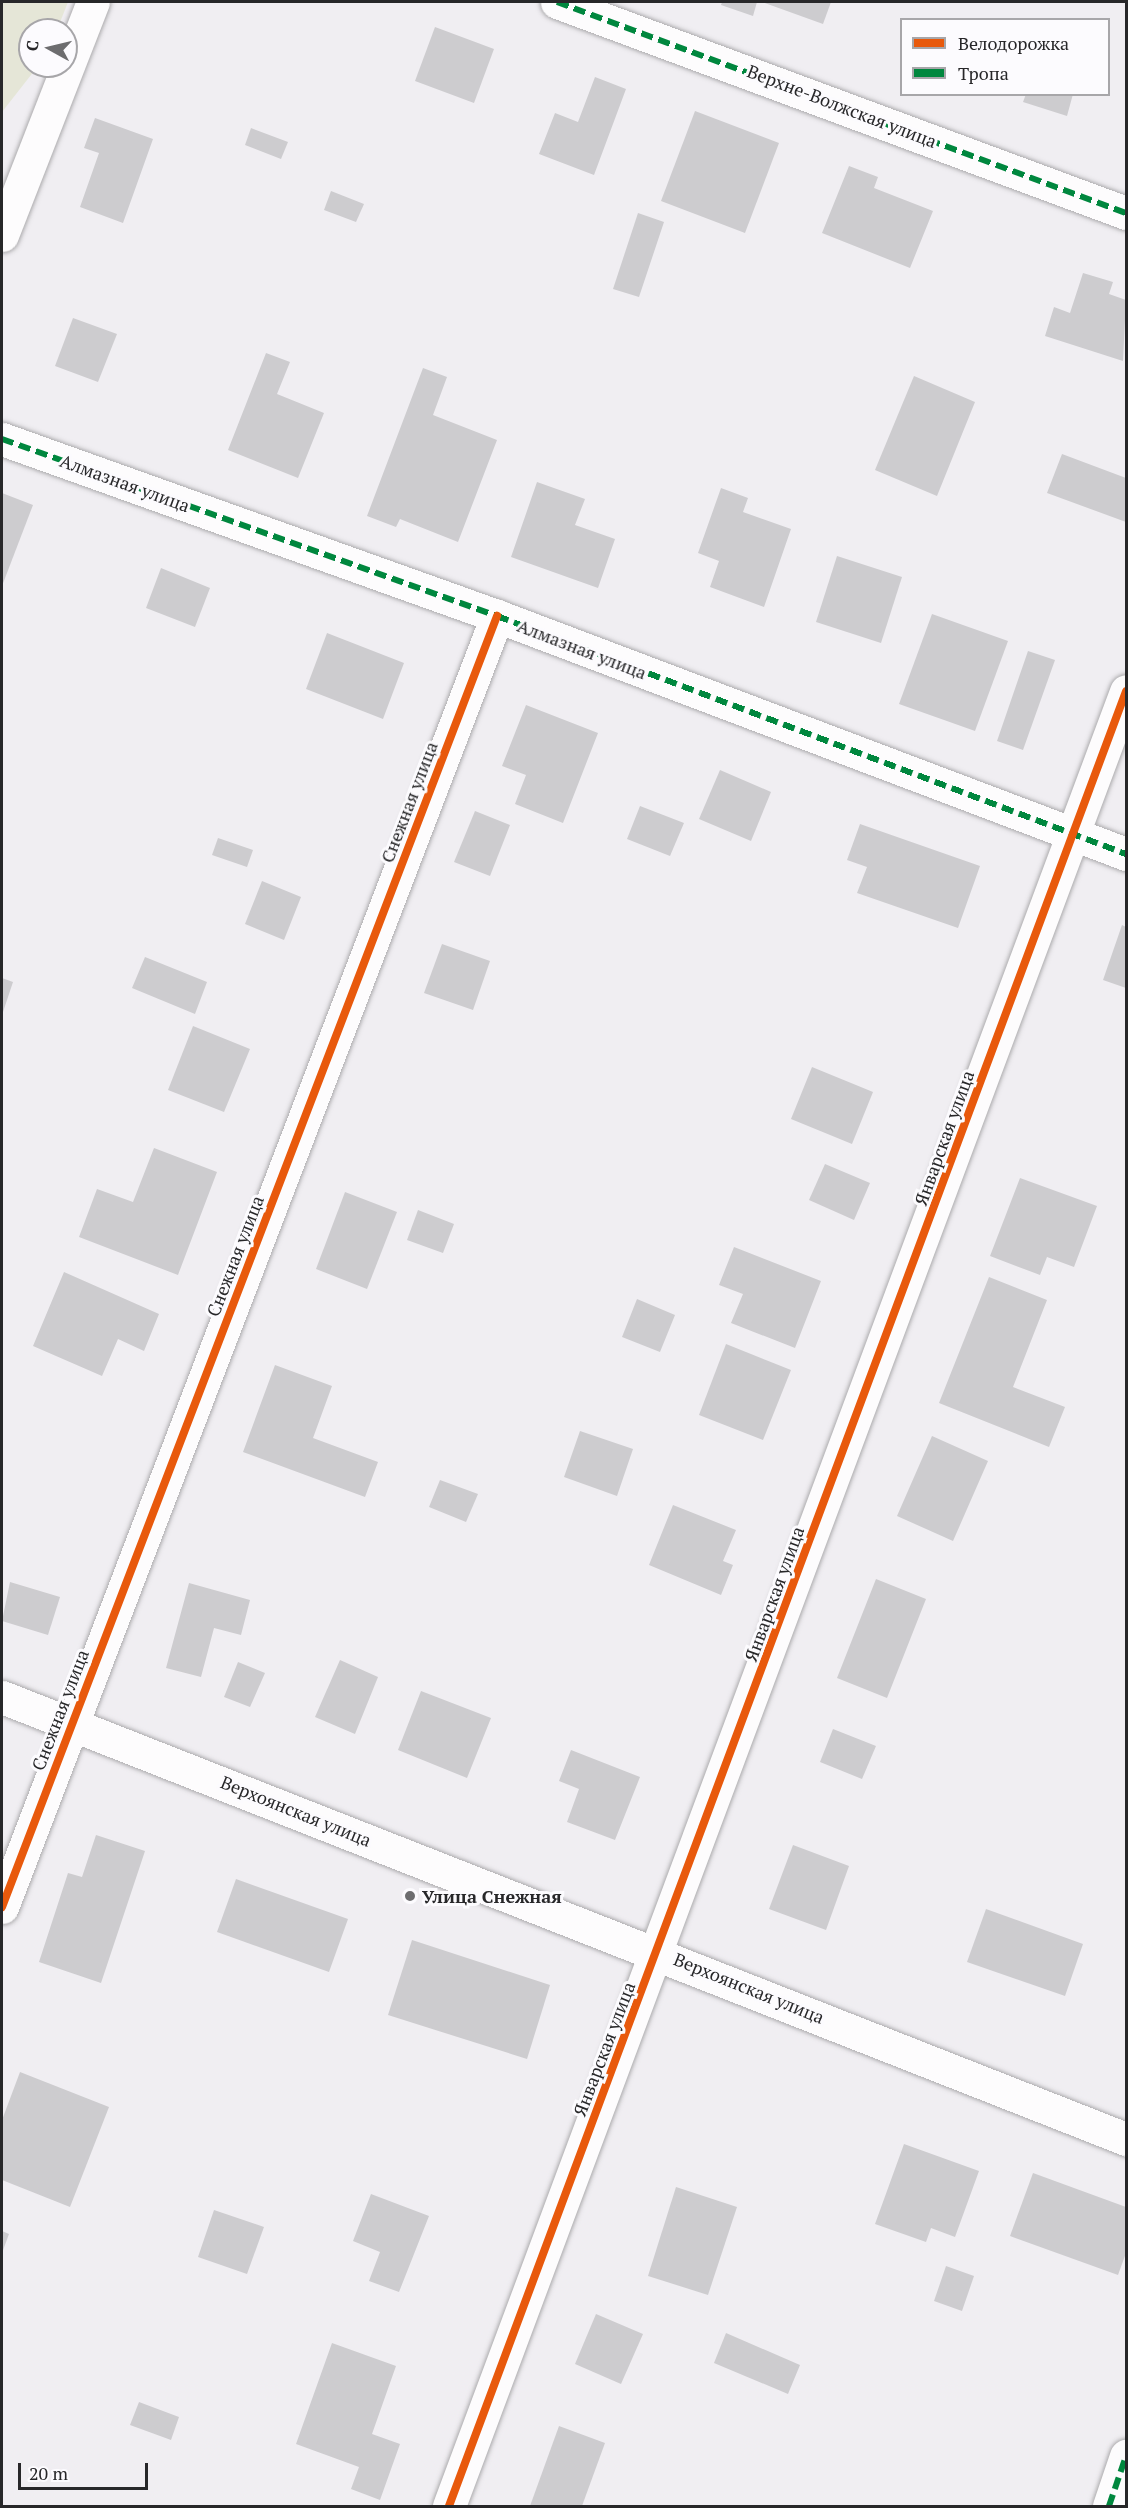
<!DOCTYPE html>
<html>
<head>
<meta charset="utf-8">
<style>
	body { margin:0 }
	#map { position:relative; width:1128px; height:2508px; overflow:hidden; background:#f0eef2; font-family:"PT Serif",serif }
	div>[style] { position:absolute }
	[style*='--x'] { left:calc(var(--x)*1px); top:calc(var(--y)*1px); width:calc(var(--w)*1px); rotate:calc(var(--a)*1deg) }
	.green>* { inset:0; background:#e5e6d7 }
	.building>* { inset:0; background:#cdcccf }
	.roads { filter:drop-shadow(0 0 2px #acabad) drop-shadow(0 0 2px #acabad) }
	.minor>* { height:33px; margin:-16.5px; padding:0 16.5px; transform-origin:16.5px; border-radius:16.5px; background:#fdfcfd }
	.quiet>* { height:6px; margin-top:-3px; transform-origin:0; background:repeating-linear-gradient(90deg,#00873e 0 12px,transparent 0 18px) }
	.cycleway>* { height:8px; margin:-4px; padding:0 4px; transform-origin:4px; border-radius:4px; background:#e8590c }
	.dots>* { width:16px; height:16px; translate:-50% -50%; box-sizing:border-box; border:3px solid #fcfbfe; border-radius:50% }
	span { translate:-50% -50%; white-space:nowrap; text-align:center; line-height:1.15; -webkit-text-stroke:6px #fcfbfe; paint-order:stroke }
	.street-label { font-size:18px; color:#272729 }
	.poi-label { font-size:18px; color:#272729; font-weight:700 }
	.left { translate:0 -50%; text-align:left }
	.frame { position:absolute; inset:0; border:3px solid #272729; pointer-events:none }
	.legend { position:absolute; left:900px; top:18px; width:210px; height:78px; box-sizing:border-box; background:#fcfbfe; border:2px solid #a7a6a9; margin:0; padding:8px 10px; list-style:none; font-size:18px; color:#272729 }
	.legend li { display:flex; align-items:center; gap:12px; height:30px }
	.legend b { width:30px; border:2px solid #a7a6a9 }
	.north { position:absolute; left:18px; top:18px; width:60px; height:60px; box-sizing:border-box; background:#fcfbfe; border:2px solid #a7a6a9; border-radius:50%; rotate:278deg; font-size:16px; font-weight:700; line-height:24px; text-align:center; color:#272729 }
	.north::after { content:''; display:block; margin:auto; width:21px; height:27px; background:#6d6d6f; clip-path:polygon(50% 0,100% 100%,50% 72%,0 100%) }
	.scale { position:absolute; left:18px; top:2463px; width:130px; height:27px; box-sizing:border-box; border:3px solid #272729; border-top:0; padding-left:8px; font-size:18px; line-height:21px; white-space:nowrap; color:#272729; -webkit-text-stroke:4px #fcfbfe; paint-order:stroke }
</style>
</head>
<body>
<div id="map">
	<div class="green">
		<div style="clip-path:polygon(2px 2px,68px 2px,57px 30px,30px 30px,30px 66px,38px 66px,2px 112px)"></div>
	</div>
	<div class="building">
		<div style="clip-path:polygon(722px 2px,757px 2px,753px 16px,721px 5px)"></div>
		<div style="clip-path:polygon(762px 2px,831px 2px,823px 24px)"></div>
		<div style="clip-path:polygon(435px 27px,494px 49px,474px 103px,415px 81px)"></div>
		<div style="clip-path:polygon(595px 77px,626px 89px,594px 175px,539px 154px,555px 113px,578px 122px)"></div>
		<div style="clip-path:polygon(1026px 94px,1073px 94px,1067px 116px,1023px 102px)"></div>
		<div style="clip-path:polygon(695px 111px,779px 143px,745px 233px,661px 201px)"></div>
		<div style="clip-path:polygon(95px 118px,153px 139px,123px 223px,80px 207px,99px 153px,84px 148px)"></div>
		<div style="clip-path:polygon(251px 128px,288px 142px,281px 159px,245px 145px)"></div>
		<div style="clip-path:polygon(849px 166px,878px 177px,874px 188px,933px 211px,910px 268px,822px 233px)"></div>
		<div style="clip-path:polygon(331px 191px,364px 204px,356px 222px,324px 210px)"></div>
		<div style="clip-path:polygon(638px 213px,664px 222px,639px 297px,613px 289px)"></div>
		<div style="clip-path:polygon(1083px 273px,1113px 282px,1109px 294px,1126px 300px,1123px 361px,1045px 336px,1054px 307px,1070px 313px)"></div>
		<div style="clip-path:polygon(73px 318px,117px 334px,98px 382px,55px 366px)"></div>
		<div style="clip-path:polygon(266px 353px,290px 362px,277px 394px,324px 413px,298px 478px,228px 450px)"></div>
		<div style="clip-path:polygon(423px 368px,447px 377px,433px 415px,497px 440px,458px 542px,400px 519px,396px 527px,367px 516px)"></div>
		<div style="clip-path:polygon(914px 376px,975px 402px,937px 496px,875px 470px)"></div>
		<div style="clip-path:polygon(1062px 454px,1126px 478px,1126px 522px,1047px 493px)"></div>
		<div style="clip-path:polygon(537px 482px,585px 499px,575px 525px,615px 539px,598px 588px,511px 557px)"></div>
		<div style="clip-path:polygon(721px 488px,748px 498px,743px 512px,791px 529px,764px 607px,710px 587px,719px 561px,698px 553px)"></div>
		<div style="clip-path:polygon(2px 493px,33px 505px,2px 586px)"></div>
		<div style="clip-path:polygon(837px 556px,902px 577px,881px 643px,816px 622px)"></div>
		<div style="clip-path:polygon(161px 568px,210px 588px,195px 627px,146px 608px)"></div>
		<div style="clip-path:polygon(932px 614px,1008px 641px,975px 731px,899px 704px)"></div>
		<div style="clip-path:polygon(327px 633px,404px 663px,383px 719px,306px 689px)"></div>
		<div style="clip-path:polygon(1028px 651px,1055px 660px,1023px 750px,997px 741px)"></div>
		<div style="clip-path:polygon(526px 705px,598px 733px,563px 823px,515px 804px,526px 775px,502px 766px)"></div>
		<div style="clip-path:polygon(720px 770px,771px 792px,751px 841px,699px 819px)"></div>
		<div style="clip-path:polygon(640px 806px,684px 823px,670px 856px,627px 839px)"></div>
		<div style="clip-path:polygon(475px 811px,510px 825px,490px 876px,454px 862px)"></div>
		<div style="clip-path:polygon(860px 824px,980px 866px,958px 928px,857px 893px,867px 867px,847px 860px)"></div>
		<div style="clip-path:polygon(218px 838px,253px 850px,247px 867px,212px 855px)"></div>
		<div style="clip-path:polygon(262px 881px,301px 897px,284px 940px,245px 924px)"></div>
		<div style="clip-path:polygon(1122px 925px,1126px 927px,1126px 988px,1103px 980px)"></div>
		<div style="clip-path:polygon(442px 944px,490px 961px,473px 1010px,424px 993px)"></div>
		<div style="clip-path:polygon(145px 957px,207px 982px,195px 1014px,132px 988px)"></div>
		<div style="clip-path:polygon(2px 978px,13px 982px,2px 1015px)"></div>
		<div style="clip-path:polygon(193px 1026px,250px 1049px,224px 1112px,168px 1090px)"></div>
		<div style="clip-path:polygon(812px 1067px,873px 1092px,852px 1144px,791px 1119px)"></div>
		<div style="clip-path:polygon(154px 1148px,217px 1172px,178px 1275px,79px 1237px,97px 1189px,133px 1202px)"></div>
		<div style="clip-path:polygon(825px 1164px,870px 1183px,854px 1220px,809px 1200px)"></div>
		<div style="clip-path:polygon(1020px 1178px,1097px 1206px,1074px 1267px,1047px 1257px,1040px 1275px,990px 1256px)"></div>
		<div style="clip-path:polygon(345px 1192px,397px 1212px,367px 1289px,316px 1269px)"></div>
		<div style="clip-path:polygon(418px 1210px,454px 1224px,443px 1253px,407px 1240px)"></div>
		<div style="clip-path:polygon(734px 1247px,821px 1281px,795px 1348px,731px 1323px,743px 1294px,719px 1285px)"></div>
		<div style="clip-path:polygon(64px 1272px,159px 1314px,144px 1351px,118px 1339px,102px 1376px,33px 1346px)"></div>
		<div style="clip-path:polygon(989px 1277px,1047px 1300px,1013px 1387px,1065px 1407px,1049px 1447px,939px 1403px)"></div>
		<div style="clip-path:polygon(637px 1299px,675px 1315px,660px 1352px,622px 1337px)"></div>
		<div style="clip-path:polygon(726px 1344px,791px 1370px,763px 1440px,699px 1415px)"></div>
		<div style="clip-path:polygon(275px 1365px,332px 1386px,313px 1438px,378px 1462px,365px 1497px,243px 1452px)"></div>
		<div style="clip-path:polygon(580px 1431px,633px 1449px,617px 1496px,564px 1477px)"></div>
		<div style="clip-path:polygon(932px 1436px,988px 1461px,953px 1541px,897px 1516px)"></div>
		<div style="clip-path:polygon(440px 1480px,478px 1494px,466px 1522px,429px 1507px)"></div>
		<div style="clip-path:polygon(673px 1505px,736px 1530px,723px 1561px,733px 1565px,721px 1595px,649px 1565px)"></div>
		<div style="clip-path:polygon(876px 1579px,926px 1599px,887px 1698px,837px 1678px)"></div>
		<div style="clip-path:polygon(10px 1582px,60px 1597px,48px 1635px,2px 1621px)"></div>
		<div style="clip-path:polygon(189px 1583px,250px 1600px,241px 1635px,214px 1628px,201px 1677px,166px 1668px)"></div>
		<div style="clip-path:polygon(340px 1660px,378px 1677px,355px 1734px,315px 1717px)"></div>
		<div style="clip-path:polygon(238px 1662px,265px 1673px,250px 1707px,224px 1697px)"></div>
		<div style="clip-path:polygon(421px 1691px,491px 1718px,467px 1778px,398px 1750px)"></div>
		<div style="clip-path:polygon(833px 1729px,876px 1746px,862px 1779px,820px 1762px)"></div>
		<div style="clip-path:polygon(571px 1750px,640px 1777px,615px 1840px,567px 1822px,579px 1789px,559px 1781px)"></div>
		<div style="clip-path:polygon(96px 1835px,145px 1851px,101px 1983px,39px 1962px,68px 1873px,82px 1877px)"></div>
		<div style="clip-path:polygon(793px 1845px,849px 1866px,826px 1930px,769px 1909px)"></div>
		<div style="clip-path:polygon(236px 1879px,348px 1919px,329px 1972px,217px 1932px)"></div>
		<div style="clip-path:polygon(986px 1909px,1083px 1944px,1065px 1996px,967px 1962px)"></div>
		<div style="clip-path:polygon(412px 1940px,550px 1985px,527px 2059px,388px 2015px)"></div>
		<div style="clip-path:polygon(20px 2072px,109px 2107px,70px 2207px,2px 2180px,2px 2120px)"></div>
		<div style="clip-path:polygon(904px 2144px,979px 2171px,955px 2237px,931px 2228px,926px 2242px,875px 2224px)"></div>
		<div style="clip-path:polygon(1033px 2173px,1126px 2207px,1126px 2253px,1118px 2275px,1010px 2236px)"></div>
		<div style="clip-path:polygon(676px 2187px,737px 2207px,708px 2295px,648px 2276px)"></div>
		<div style="clip-path:polygon(371px 2194px,429px 2216px,399px 2292px,369px 2281px,380px 2252px,353px 2241px)"></div>
		<div style="clip-path:polygon(214px 2210px,264px 2227px,247px 2274px,198px 2257px)"></div>
		<div style="clip-path:polygon(2px 2231px,9px 2234px,2px 2253px)"></div>
		<div style="clip-path:polygon(946px 2266px,974px 2276px,962px 2311px,934px 2301px)"></div>
		<div style="clip-path:polygon(596px 2314px,643px 2334px,621px 2384px,575px 2364px)"></div>
		<div style="clip-path:polygon(726px 2333px,800px 2365px,788px 2394px,714px 2363px)"></div>
		<div style="clip-path:polygon(332px 2343px,396px 2366px,372px 2434px,400px 2444px,380px 2500px,351px 2489px,359px 2467px,296px 2444px)"></div>
		<div style="clip-path:polygon(139px 2402px,179px 2417px,171px 2440px,130px 2425px)"></div>
		<div style="clip-path:polygon(559px 2426px,605px 2443px,582px 2506px,530px 2506px)"></div>
	</div>
	<div class="roads">
		<div class="minor">
			<div style="--x:557;--y:2;--w:607;--a:20.35"></div>
			<div style="--x:2;--y:235;--w:250;--a:-68.7"></div>
			<div style="--x:2;--y:439;--w:526;--a:19.68"></div>
			<div style="--x:497;--y:616;--w:673;--a:20.73"></div>
			<div style="--x:2;--y:1697;--w:1208;--a:21.47"></div>
			<div style="--x:2;--y:1907;--w:1383;--a:-69.02"></div>
			<div style="--x:449;--y:2506;--w:1937;--a:-69.54"></div>
			<div style="--x:1109;--y:2506;--w:53;--a:-71.2"></div>
		</div>
	</div>
	<div class="quiet">
		<div style="--x:557;--y:2;--w:607;--a:20.35"></div>
		<div style="--x:2;--y:439;--w:526;--a:19.68"></div>
		<div style="--x:497;--y:616;--w:673;--a:20.73"></div>
		<div style="--x:1109;--y:2506;--w:53;--a:-71.2"></div>
	</div>
	<div class="cycleway">
		<div style="--x:2;--y:1907;--w:1383;--a:-69.02"></div>
		<div style="--x:449;--y:2506;--w:1937;--a:-69.54"></div>
	</div>
	<div class="dots">
		<div style="left:410px;top:1896px;background:#6d6d6f"></div>
	</div>
	<div class="street-label">
		<span style="left:842px;top:106px;rotate:21deg">Верхне-Волжская улица</span>
		<span style="left:125px;top:483px;rotate:20deg">Алмазная улица</span>
		<span style="left:582px;top:649px;rotate:21deg">Алмазная улица</span>
		<span style="left:409px;top:802px;rotate:-69deg">Снежная улица</span>
		<span style="left:944px;top:1138px;rotate:-70deg">Январская улица</span>
		<span style="left:235px;top:1256px;rotate:-69deg">Снежная улица</span>
		<span style="left:774px;top:1594px;rotate:-70deg">Январская улица</span>
		<span style="left:60px;top:1710px;rotate:-69deg">Снежная улица</span>
		<span style="left:296px;top:1811px;rotate:22deg">Верхоянская улица</span>
		<span style="left:749px;top:1988px;rotate:22deg">Верхоянская улица</span>
		<span style="left:604px;top:2049px;rotate:-69deg">Январская улица</span>
	</div>
	<div class="poi-label">
		<span class="left" style="left:422px;top:1896px">Улица Снежная</span>
	</div>
	<div class="frame"></div>
	<ul class="legend">
	<li><b style="height:8px;background:#e8590c"></b>Велодорожка</li>
	<li><b style="height:8px;background:#00873e"></b>Тропа</li>
	</ul>
	<div class="north">С</div>
	<div class="scale">20 m</div>
</div>
</body>
</html>
